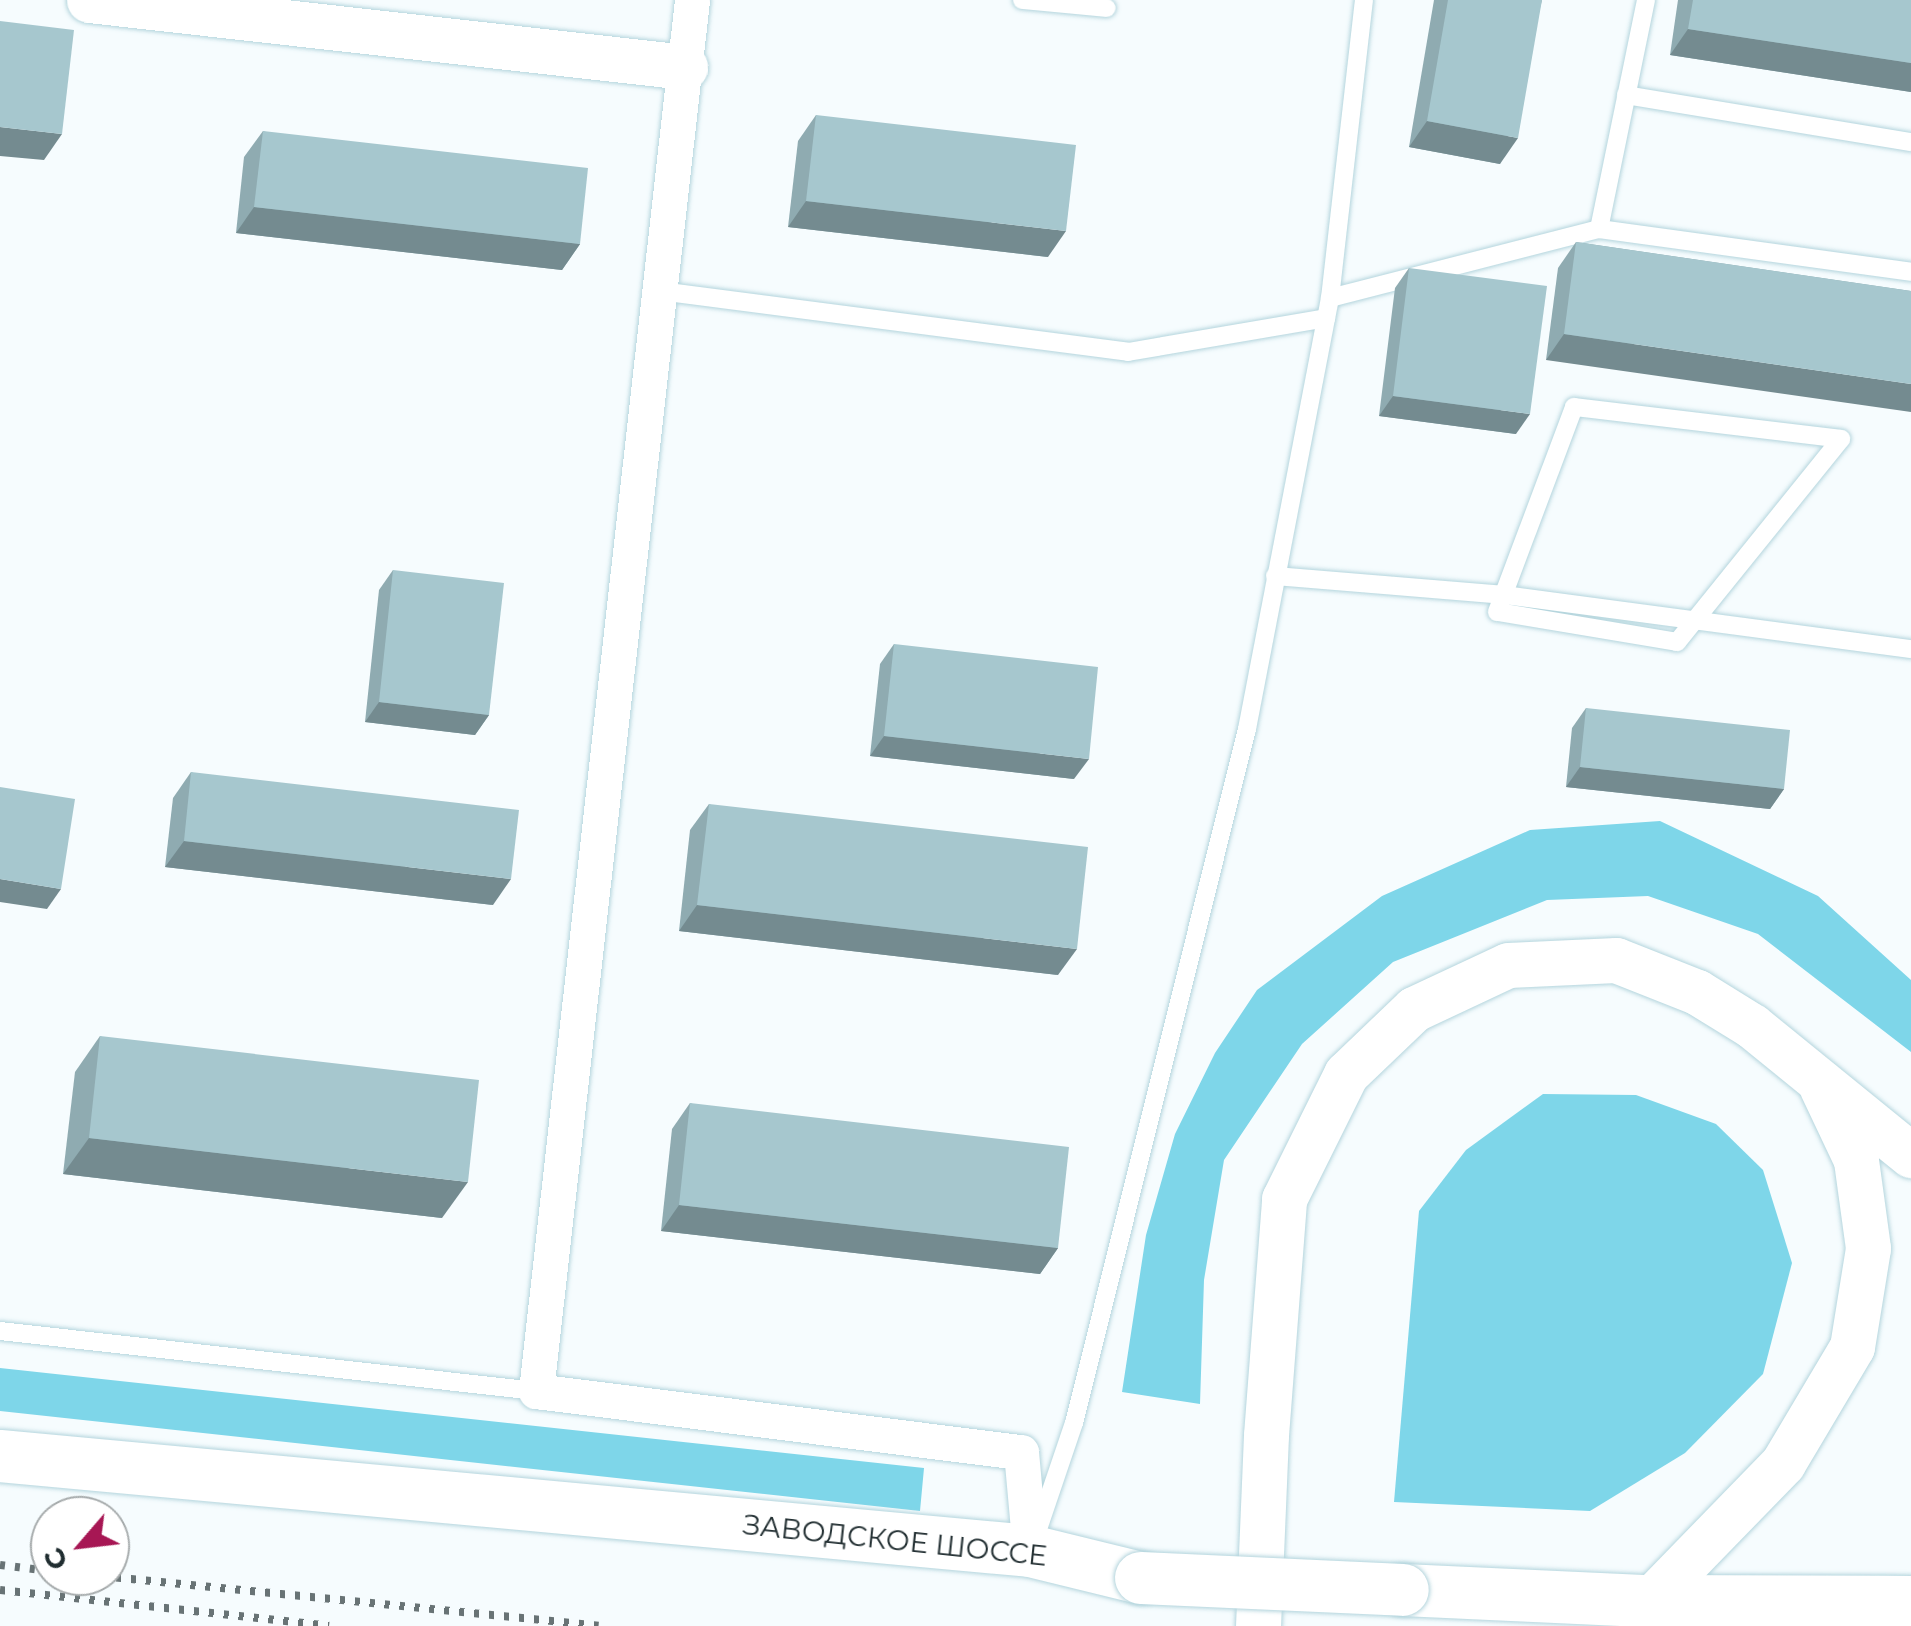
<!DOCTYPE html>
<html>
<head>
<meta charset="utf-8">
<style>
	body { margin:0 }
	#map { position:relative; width:1911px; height:1626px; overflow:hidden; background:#f6fcfe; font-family:Montserrat,sans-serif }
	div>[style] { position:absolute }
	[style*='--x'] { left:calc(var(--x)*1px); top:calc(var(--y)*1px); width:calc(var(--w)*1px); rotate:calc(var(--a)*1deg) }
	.green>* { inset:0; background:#7ed6e9 }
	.roads { filter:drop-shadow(0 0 2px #b4d5dd) drop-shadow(0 0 2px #b4d5dd) }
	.service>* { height:18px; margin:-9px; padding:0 9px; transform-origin:9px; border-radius:9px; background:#fff }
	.minor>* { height:35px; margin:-17.5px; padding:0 17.5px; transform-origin:17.5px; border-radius:17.5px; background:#fff }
	.tertiary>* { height:45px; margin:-22.5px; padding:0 22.5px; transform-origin:22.5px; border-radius:22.5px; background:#fff }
	.secondary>* { height:52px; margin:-26px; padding:0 26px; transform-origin:26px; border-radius:26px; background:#fff }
	.rail>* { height:8px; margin-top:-4px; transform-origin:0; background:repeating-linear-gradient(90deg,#687375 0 5px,transparent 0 15px) }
	.bridges { filter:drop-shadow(0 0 2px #b4d5dd) drop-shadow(0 0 2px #b4d5dd) }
	.secondary-bridge>* { height:52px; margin:-26px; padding:0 26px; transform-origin:26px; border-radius:26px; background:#fff }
	.wall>* { inset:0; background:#8fabb1 }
	.shaded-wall>* { inset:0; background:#748b90 }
	.building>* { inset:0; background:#a6c7ce }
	span { translate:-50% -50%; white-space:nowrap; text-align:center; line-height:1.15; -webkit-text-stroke:8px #fff; paint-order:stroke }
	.street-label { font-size:28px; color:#202d30 }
	.north { position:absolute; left:30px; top:1496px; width:100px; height:100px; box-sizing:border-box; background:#fff; border:2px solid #a6abac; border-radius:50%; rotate:242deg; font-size:28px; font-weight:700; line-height:40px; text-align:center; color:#202d30 }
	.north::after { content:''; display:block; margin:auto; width:35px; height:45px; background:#a71754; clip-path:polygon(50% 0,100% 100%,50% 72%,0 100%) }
</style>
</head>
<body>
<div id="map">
	<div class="green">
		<div style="clip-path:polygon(1660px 821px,1818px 896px,1911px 980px,1911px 1052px,1758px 934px,1648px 896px,1547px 900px,1393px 962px,1302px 1044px,1224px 1160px,1204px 1280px,1200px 1404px,1122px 1392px,1146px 1235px,1175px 1134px,1215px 1053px,1257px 990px,1382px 896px,1530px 830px)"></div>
		<div style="clip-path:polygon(1543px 1094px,1636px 1095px,1716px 1124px,1763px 1170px,1792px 1263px,1763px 1374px,1685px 1453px,1590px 1511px,1394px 1502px,1419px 1211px,1466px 1150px)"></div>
		<div style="clip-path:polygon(0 1368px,924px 1468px,920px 1511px,0 1411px)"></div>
	</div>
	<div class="roads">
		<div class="service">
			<div style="--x:1022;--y:0;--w:85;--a:5.4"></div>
			<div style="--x:1626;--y:95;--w:289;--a:9.4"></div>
			<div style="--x:1599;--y:229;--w:315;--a:7.8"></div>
			<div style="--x:660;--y:291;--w:472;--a:7.4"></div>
			<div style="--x:1128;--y:352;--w:201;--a:-9.7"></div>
			<div style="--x:1330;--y:298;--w:300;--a:-83.5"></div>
			<div style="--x:1574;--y:407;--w:269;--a:6.8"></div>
			<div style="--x:1841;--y:439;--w:261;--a:128.9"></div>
			<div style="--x:1677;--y:642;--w:182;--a:-170.5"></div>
			<div style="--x:1497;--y:612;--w:219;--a:-69.4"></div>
			<div style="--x:1275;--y:576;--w:231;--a:4.7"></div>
			<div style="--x:1505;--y:595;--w:410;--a:7.6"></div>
			<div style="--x:0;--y:1331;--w:539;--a:6.39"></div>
			<div style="--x:1037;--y:1532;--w:115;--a:-71.3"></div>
			<div style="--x:1074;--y:1423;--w:715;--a:-76"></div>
			<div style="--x:1247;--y:729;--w:439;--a:-79.1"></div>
			<div style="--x:1330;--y:298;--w:278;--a:-14.4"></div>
			<div style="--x:1599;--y:229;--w:234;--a:-78.4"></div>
		</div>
		<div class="minor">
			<div style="--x:692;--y:0;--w:1400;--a:96.4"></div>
			<div style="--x:536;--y:1391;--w:489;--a:7.2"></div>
			<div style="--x:1021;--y:1452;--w:99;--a:84.8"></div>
		</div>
		<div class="tertiary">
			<div style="--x:89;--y:0;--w:600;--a:6.41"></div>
			<div style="--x:1649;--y:1601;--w:192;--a:-45.8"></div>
			<div style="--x:1783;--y:1463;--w:135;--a:-59.3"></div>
			<div style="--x:1852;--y:1347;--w:100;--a:-80.8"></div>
			<div style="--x:1868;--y:1248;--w:89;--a:-97.8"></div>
			<div style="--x:1856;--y:1160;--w:80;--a:-115.3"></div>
			<div style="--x:1258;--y:1626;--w:191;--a:-87.6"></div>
			<div style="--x:1266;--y:1435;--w:237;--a:-85.6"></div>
			<div style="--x:1284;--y:1199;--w:140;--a:-63.6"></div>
			<div style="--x:1346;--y:1074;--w:94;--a:-43.7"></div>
			<div style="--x:1414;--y:1009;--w:104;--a:-25.1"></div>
			<div style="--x:1508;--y:965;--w:108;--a:-2.7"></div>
			<div style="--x:1616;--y:960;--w:87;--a:21.6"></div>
			<div style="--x:1697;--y:992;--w:65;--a:31.7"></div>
			<div style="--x:1752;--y:1026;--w:205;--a:39.1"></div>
		</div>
		<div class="secondary">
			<div style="--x:0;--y:1456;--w:1034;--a:5.27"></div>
			<div style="--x:1030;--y:1551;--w:114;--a:13.7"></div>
			<div style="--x:1403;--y:1590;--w:246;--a:2.6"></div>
			<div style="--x:1649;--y:1601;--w:262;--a:0.2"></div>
		</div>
	</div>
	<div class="rail">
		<div style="--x:0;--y:1565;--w:50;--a:6.8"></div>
		<div style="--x:101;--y:1576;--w:500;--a:5.7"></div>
		<div style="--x:0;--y:1590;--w:331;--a:6.2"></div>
	</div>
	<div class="bridges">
		<div class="secondary-bridge">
			<div style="--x:1141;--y:1578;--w:262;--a:2.6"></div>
		</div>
	</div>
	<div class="wall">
		<div style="clip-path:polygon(1434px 0,1542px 0,1500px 164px,1409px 147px)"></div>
		<div style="clip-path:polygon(1678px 0,1911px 0,1911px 92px,1670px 55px)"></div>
		<div style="clip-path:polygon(816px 115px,1048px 257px,788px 227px,798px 141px)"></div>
		<div style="clip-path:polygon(263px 131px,580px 244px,562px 270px,236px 233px,244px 157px)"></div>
		<div style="clip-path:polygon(1576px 242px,1911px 291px,1546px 360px,1558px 268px)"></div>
		<div style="clip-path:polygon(1409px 268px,1516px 434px,1379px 416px,1395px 288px)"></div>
		<div style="clip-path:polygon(393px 570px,489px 715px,475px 735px,365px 722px,379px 590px)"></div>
		<div style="clip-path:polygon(894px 644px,1074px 779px,870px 756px,880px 664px)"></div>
		<div style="clip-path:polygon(1586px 708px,1784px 789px,1770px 809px,1566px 787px,1572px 728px)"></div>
		<div style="clip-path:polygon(191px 772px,493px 905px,165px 867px,173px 798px)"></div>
		<div style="clip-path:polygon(709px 804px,1058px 975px,679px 931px,690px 830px)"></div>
		<div style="clip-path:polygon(100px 1036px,442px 1218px,63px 1174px,75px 1072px)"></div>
		<div style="clip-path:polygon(690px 1103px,1058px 1248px,1040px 1274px,661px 1231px,672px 1129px)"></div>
	</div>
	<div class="shaded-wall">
		<div style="clip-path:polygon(1688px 29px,1911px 63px,1911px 92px,1670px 55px)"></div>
		<div style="clip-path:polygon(1427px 121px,1518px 138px,1500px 164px,1409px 147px)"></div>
		<div style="clip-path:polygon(0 127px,62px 134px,44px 160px,0 156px)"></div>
		<div style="clip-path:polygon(806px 201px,1066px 231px,1048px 257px,788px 227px)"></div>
		<div style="clip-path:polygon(254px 207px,580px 244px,562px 270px,236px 233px)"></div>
		<div style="clip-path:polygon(1564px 334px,1911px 384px,1911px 412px,1546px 360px)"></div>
		<div style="clip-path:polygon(1393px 396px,1530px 414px,1516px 434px,1379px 416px)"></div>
		<div style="clip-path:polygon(379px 702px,489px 715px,475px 735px,365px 722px)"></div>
		<div style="clip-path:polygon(884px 736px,1089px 759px,1074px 779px,870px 756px)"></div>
		<div style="clip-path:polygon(1580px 767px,1784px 789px,1770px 809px,1566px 787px)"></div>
		<div style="clip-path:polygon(184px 841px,511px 879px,493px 905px,165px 867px)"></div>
		<div style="clip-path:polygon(0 879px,61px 889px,47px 909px,0 902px)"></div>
		<div style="clip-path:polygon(697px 905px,1077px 949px,1058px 975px,679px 931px)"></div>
		<div style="clip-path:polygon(89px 1138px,468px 1182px,442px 1218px,63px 1174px)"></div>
		<div style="clip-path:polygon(679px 1205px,1058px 1248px,1040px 1274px,661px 1231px)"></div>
	</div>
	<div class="building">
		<div style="clip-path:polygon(1448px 0,1542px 0,1518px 138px,1427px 121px)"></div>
		<div style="clip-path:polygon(1693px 0,1911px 0,1911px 63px,1688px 29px)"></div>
		<div style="clip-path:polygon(0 21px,74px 30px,62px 134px,0 127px)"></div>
		<div style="clip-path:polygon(816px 115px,1076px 145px,1066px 231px,806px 201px)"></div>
		<div style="clip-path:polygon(263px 131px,588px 168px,580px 244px,254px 207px)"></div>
		<div style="clip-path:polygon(1576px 242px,1911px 291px,1911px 384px,1564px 334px)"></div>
		<div style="clip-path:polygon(1409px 268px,1547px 286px,1530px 414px,1393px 396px)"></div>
		<div style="clip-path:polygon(393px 570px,504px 583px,489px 715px,379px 702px)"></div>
		<div style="clip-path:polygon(894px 644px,1098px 667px,1089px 759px,884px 736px)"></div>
		<div style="clip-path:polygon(1586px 708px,1790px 730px,1784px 789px,1580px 767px)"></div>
		<div style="clip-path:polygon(191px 772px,519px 810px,511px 879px,184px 841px)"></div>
		<div style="clip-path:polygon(0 787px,75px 799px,61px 889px,0 879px)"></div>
		<div style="clip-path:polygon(709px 804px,1088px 847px,1077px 949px,697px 905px)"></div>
		<div style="clip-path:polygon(100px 1036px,479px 1080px,468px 1182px,89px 1138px)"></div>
		<div style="clip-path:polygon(690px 1103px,1069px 1147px,1058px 1248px,679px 1205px)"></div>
	</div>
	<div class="street-label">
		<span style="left:895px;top:1540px;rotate:6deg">ЗАВОДСКОЕ ШОССЕ</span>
	</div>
	<div class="north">С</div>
</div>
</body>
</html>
